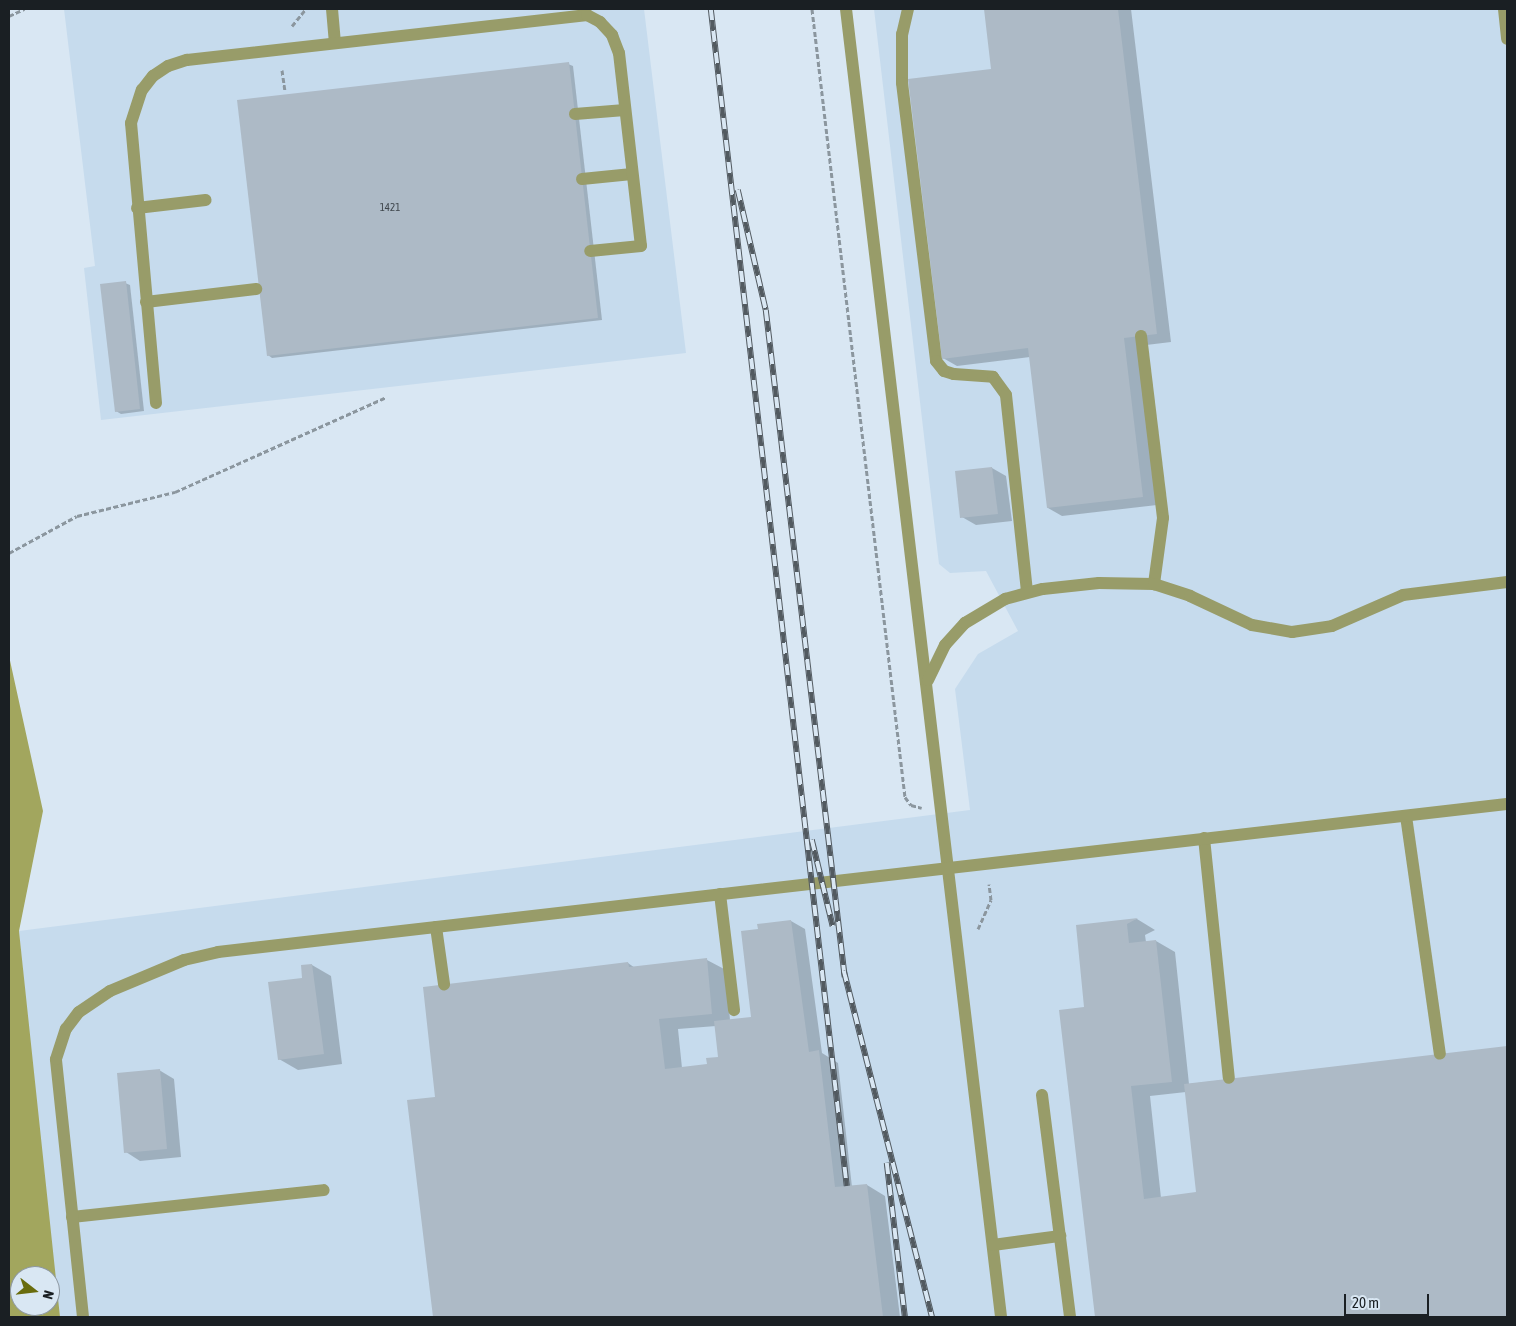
<!DOCTYPE html>
<html>
<head>
<meta charset="utf-8">
<style>
	body { margin:0 }
	#map { position:relative; width:1516px; height:1326px; overflow:hidden; background:#d9e7f3; font-family:"Asap Condensed",sans-serif }
	div>[style] { position:absolute }
	[style*='--x'] { left:calc(var(--x)*1px); top:calc(var(--y)*1px); width:calc(var(--w)*1px); rotate:calc(var(--a)*1deg) }
	.built>* { inset:0; background:#c6dbed }
	.forest>* { inset:0; background:#a2a65e }
	.shadow>* { inset:0; background:#0003 }
	.building>* { inset:0; background:#adbac6 }
	.path>* { height:3px; margin-top:-1.5px; transform-origin:0; background:repeating-linear-gradient(90deg,#8b969e 0 5px,transparent 0 7.5px) }
	.minor>* { height:12px; margin:-6px; padding:0 6px; transform-origin:6px; border-radius:6px; background:#989c69 }
	.rail>* { height:5.5px; margin-top:-2.75px; transform-origin:0; background:repeating-linear-gradient(90deg,#d9e7f3 0 11px,#525a60 0 22px); box-sizing:border-box; border-block:1px solid #525a60 }
	span { translate:-50% -50%; white-space:nowrap; text-align:center; line-height:1.15; -webkit-text-stroke:4px #d9e7f3; paint-order:stroke }
	.number-label { font-size:11px; color:#3f464c }
	.number-label span { -webkit-text-stroke-width:0 }
	.frame { position:absolute; inset:0; border:10px solid #1a1f23; pointer-events:none }
	.north { position:absolute; left:10px; top:1266px; width:50px; height:50px; box-sizing:border-box; background:#d9e7f3; border:1px solid #8d97a0; border-radius:50%; rotate:106deg; font-size:14px; font-weight:700; line-height:20px; text-align:center; color:#1a1f23 }
	.north::after { content:''; display:block; margin:auto; width:18px; height:22px; background:#696c0d; clip-path:polygon(50% 0,100% 100%,50% 72%,0 100%) }
	.scale { position:absolute; left:1344px; top:1294px; width:85px; height:22px; box-sizing:border-box; border:2px solid #1a1f23; border-top:0; padding-left:6px; font-size:15px; line-height:18px; white-space:nowrap; color:#1a1f23; -webkit-text-stroke:4px #d9e7f3; paint-order:stroke }
</style>
</head>
<body>
<div id="map">
	<div class="built">
		<div style="clip-path:polygon(64px 9px,644px 9px,686px 353px,101px 420px,84px 268px,95px 266px)"></div>
		<div style="clip-path:polygon(874px 9px,1507px 9px,1507px 1317px,57px 1317px,19px 931px,970px 810px,955px 689px,978px 654px,1018px 631px,986px 571px,950px 573px,939px 564px)"></div>
	</div>
	<div class="forest">
		<div style="clip-path:polygon(evenodd,9px 656px,43px 811px,19px 931px,60px 1317px,9px 1317px,9px 656px,20px 1276px,50px 1276px,50px 1306px,20px 1306px,20px 1276px)"></div>
	</div>
	<div class="shadow">
		<div style="clip-path:polygon(986px 9px,1131px 9px,1171px 342px,1138px 346px,1157px 505px,1062px 516px,1048px 508px,1030px 357px,957px 366px,943px 358px,993px 70px)"></div>
		<div style="clip-path:polygon(568px 64px,573px 66px,602px 320px,272px 358px,268px 355px)"></div>
		<div style="clip-path:polygon(125px 283px,130px 285px,144px 411px,121px 414px,116px 411px)"></div>
		<div style="clip-path:polygon(992px 468px,1006px 476px,1012px 521px,976px 525px,962px 517px)"></div>
		<div style="clip-path:polygon(evenodd,1137px 919px,1155px 930px,1145px 935px,1146px 942px,1156px 941px,1175px 952px,1189px 1084px,1507px 1048px,1507px 1317px,1096px 1317px,1061px 1011px,1086px 1008px,1078px 926px,1137px 919px,1186px 1092px,1198px 1193px,1161px 1198px,1150px 1096px,1186px 1092px)"></div>
		<div style="clip-path:polygon(evenodd,791px 921px,805px 929px,822px 1053px,838px 1063px,852px 1187px,867px 1185px,885px 1196px,900px 1317px,434px 1317px,425px 1235px,437px 1098px,628px 963px,635px 968px,707px 960px,726px 970px,730px 1020px,752px 1018px,759px 930px,791px 921px,716px 1026px,720px 1058px,708px 1065px,682px 1068px,678px 1029px,716px 1026px)"></div>
		<div style="clip-path:polygon(312px 965px,331px 976px,342px 1064px,298px 1070px,279px 1059px,304px 979px)"></div>
		<div style="clip-path:polygon(159px 1070px,174px 1079px,181px 1157px,140px 1161px,126px 1152px)"></div>
	</div>
	<div class="building">
		<div style="clip-path:polygon(984px 9px,1118px 9px,1157px 334px,1124px 338px,1143px 497px,1047px 508px,1028px 348px,942px 359px,908px 79px,991px 69px)"></div>
		<div style="clip-path:polygon(569px 62px,598px 318px,267px 356px,237px 100px)"></div>
		<div style="clip-path:polygon(126px 281px,140px 409px,115px 412px,100px 284px)"></div>
		<div style="clip-path:polygon(992px 467px,998px 514px,960px 518px,955px 471px)"></div>
		<div style="clip-path:polygon(1138px 918px,1127px 924px,1129px 943px,1156px 940px,1172px 1082px,1131px 1086px,1144px 1199px,1196px 1192px,1184px 1084px,1507px 1046px,1507px 1317px,1095px 1317px,1059px 1010px,1084px 1007px,1076px 925px)"></div>
		<div style="clip-path:polygon(791px 920px,809px 1052px,819px 1050px,835px 1187px,867px 1184px,883px 1317px,433px 1317px,407px 1100px,435px 1097px,423px 987px,628px 962px,629px 967px,707px 958px,712px 1014px,659px 1019px,665px 1069px,707px 1064px,706px 1058px,718px 1057px,714px 1021px,751px 1017px,741px 931px,758px 929px,757px 924px)"></div>
		<div style="clip-path:polygon(312px 964px,324px 1054px,278px 1060px,268px 982px,302px 978px,301px 965px)"></div>
		<div style="clip-path:polygon(160px 1069px,167px 1149px,124px 1153px,117px 1073px)"></div>
	</div>
	<div class="path">
		<div style="--x:812;--y:9;--w:793;--a:83.27"></div>
		<div style="--x:905;--y:797;--w:10;--a:53"></div>
		<div style="--x:911;--y:805;--w:11;--a:15"></div>
		<div style="--x:9;--y:16;--w:17;--a:-25"></div>
		<div style="--x:292;--y:26;--w:22;--a:-51"></div>
		<div style="--x:282;--y:70;--w:22;--a:82"></div>
		<div style="--x:9;--y:553;--w:77;--a:-28.6"></div>
		<div style="--x:77;--y:516;--w:101;--a:-13.8"></div>
		<div style="--x:175;--y:492;--w:231;--a:-24.2"></div>
		<div style="--x:978;--y:929;--w:32;--a:-66"></div>
		<div style="--x:991;--y:900;--w:16;--a:-97"></div>
	</div>
	<div class="minor">
		<div style="--x:332;--y:9;--w:34;--a:85"></div>
		<div style="--x:846;--y:9;--w:1317;--a:83.24"></div>
		<div style="--x:908;--y:9;--w:26;--a:103"></div>
		<div style="--x:902;--y:34;--w:49;--a:90"></div>
		<div style="--x:902;--y:83;--w:280;--a:83"></div>
		<div style="--x:936;--y:361;--w:13;--a:51"></div>
		<div style="--x:944;--y:371;--w:10;--a:17"></div>
		<div style="--x:954;--y:374;--w:39;--a:4"></div>
		<div style="--x:993;--y:377;--w:22;--a:54"></div>
		<div style="--x:1006;--y:395;--w:198;--a:83.9"></div>
		<div style="--x:1504;--y:9;--w:30;--a:84"></div>
		<div style="--x:575;--y:114;--w:50;--a:-4.6"></div>
		<div style="--x:582;--y:179;--w:50;--a:-5.7"></div>
		<div style="--x:137;--y:208;--w:69;--a:-6.6"></div>
		<div style="--x:146;--y:302;--w:111;--a:-6.7"></div>
		<div style="--x:1141;--y:336;--w:183;--a:83.1"></div>
		<div style="--x:1163;--y:518;--w:67;--a:97.8"></div>
		<div style="--x:156;--y:403;--w:281;--a:-95.1"></div>
		<div style="--x:131;--y:123;--w:35;--a:-72"></div>
		<div style="--x:142;--y:90;--w:18;--a:-52"></div>
		<div style="--x:153;--y:76;--w:18;--a:-34"></div>
		<div style="--x:168;--y:66;--w:20;--a:-18"></div>
		<div style="--x:187;--y:60;--w:403;--a:-6.4"></div>
		<div style="--x:587;--y:15;--w:15;--a:28"></div>
		<div style="--x:600;--y:22;--w:18;--a:47"></div>
		<div style="--x:612;--y:35;--w:19;--a:69"></div>
		<div style="--x:619;--y:53;--w:194;--a:83.5"></div>
		<div style="--x:641;--y:246;--w:51;--a:174.4"></div>
		<div style="--x:928;--y:680;--w:39;--a:-64"></div>
		<div style="--x:945;--y:645;--w:30;--a:-48"></div>
		<div style="--x:965;--y:623;--w:47;--a:-31"></div>
		<div style="--x:1005;--y:599;--w:39;--a:-15"></div>
		<div style="--x:1043;--y:589;--w:56;--a:-6.1"></div>
		<div style="--x:1099;--y:583;--w:55;--a:1"></div>
		<div style="--x:1154;--y:584;--w:38;--a:18"></div>
		<div style="--x:1190;--y:596;--w:68;--a:25.1"></div>
		<div style="--x:1252;--y:625;--w:41;--a:9.9"></div>
		<div style="--x:1292;--y:632;--w:40;--a:-8.5"></div>
		<div style="--x:1332;--y:626;--w:77;--a:-23.6"></div>
		<div style="--x:1403;--y:595;--w:105;--a:-7.1"></div>
		<div style="--x:1406;--y:816;--w:240;--a:81.9"></div>
		<div style="--x:1204;--y:838;--w:241;--a:84.1"></div>
		<div style="--x:720;--y:894;--w:117;--a:83.1"></div>
		<div style="--x:436;--y:927;--w:58;--a:82"></div>
		<div style="--x:1042;--y:1095;--w:224;--a:82.8"></div>
		<div style="--x:72;--y:1217;--w:253;--a:-6.1"></div>
		<div style="--x:993;--y:1245;--w:68;--a:-7.7"></div>
		<div style="--x:83;--y:1317;--w:259;--a:-96"></div>
		<div style="--x:56;--y:1059;--w:32;--a:-72"></div>
		<div style="--x:66;--y:1029;--w:21;--a:-53"></div>
		<div style="--x:79;--y:1012;--w:37;--a:-34"></div>
		<div style="--x:110;--y:991;--w:80;--a:-22.7"></div>
		<div style="--x:184;--y:960;--w:35;--a:-13"></div>
		<div style="--x:218;--y:952;--w:1297;--a:-6.55"></div>
	</div>
	<div class="rail">
		<div style="--x:711;--y:9;--w:1185;--a:83.41"></div>
		<div style="--x:738;--y:190;--w:123;--a:76.9"></div>
		<div style="--x:766;--y:310;--w:672;--a:83.25"></div>
		<div style="--x:812;--y:840;--w:89;--a:76.4"></div>
		<div style="--x:844;--y:971;--w:357;--a:75.7"></div>
		<div style="--x:887;--y:1163;--w:155;--a:83.3"></div>
	</div>
	<div class="number-label">
		<span style="left:390px;top:207px">1421</span>
	</div>
	<div class="frame"></div>
	<div class="north">N</div>
	<div class="scale">20 m</div>
</div>
</body>
</html>
